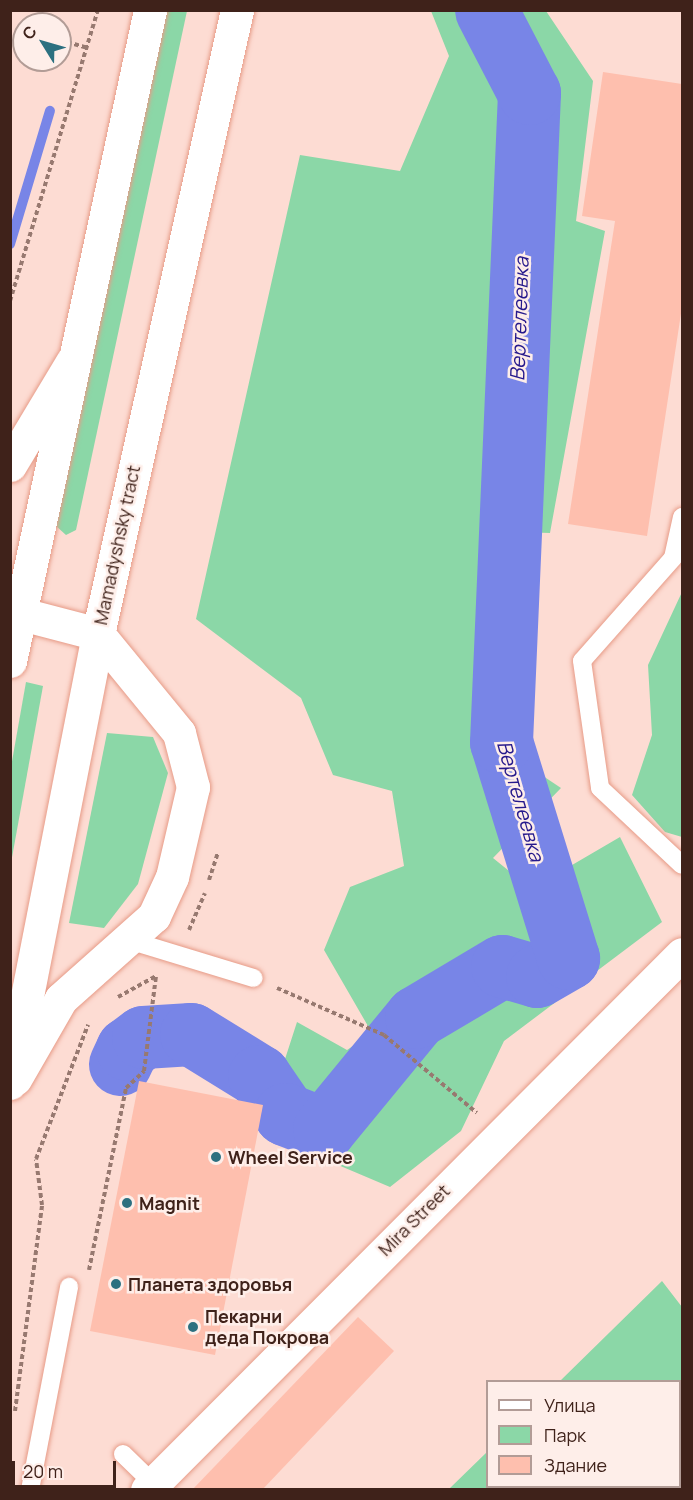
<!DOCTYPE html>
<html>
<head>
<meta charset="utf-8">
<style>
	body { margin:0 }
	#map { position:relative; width:693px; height:1500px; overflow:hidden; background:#fddcd3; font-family:Manrope,sans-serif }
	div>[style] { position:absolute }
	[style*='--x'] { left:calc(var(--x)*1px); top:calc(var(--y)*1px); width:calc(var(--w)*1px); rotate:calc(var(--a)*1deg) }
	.green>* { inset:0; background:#8bd7a7 }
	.stream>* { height:10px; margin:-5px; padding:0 5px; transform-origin:5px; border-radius:5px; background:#7885e7 }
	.river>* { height:63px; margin:-31.5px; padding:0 31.5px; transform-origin:31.5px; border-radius:31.5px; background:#7885e7 }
	.building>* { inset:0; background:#febfae }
	.path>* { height:4px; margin-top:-2px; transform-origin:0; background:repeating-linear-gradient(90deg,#977970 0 4.5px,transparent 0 7.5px) }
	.roads { filter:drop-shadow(0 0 2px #e79b87) drop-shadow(0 0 2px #e79b87) }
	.lane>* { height:18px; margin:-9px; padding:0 9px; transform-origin:9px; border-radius:9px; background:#fff }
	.street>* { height:33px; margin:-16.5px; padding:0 16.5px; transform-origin:16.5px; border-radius:16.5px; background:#fff }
	.secondary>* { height:33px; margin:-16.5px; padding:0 16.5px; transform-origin:16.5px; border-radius:16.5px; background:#fff }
	.primary>* { height:33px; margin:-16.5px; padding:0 16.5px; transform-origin:16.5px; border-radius:16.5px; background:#fff }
	.dots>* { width:16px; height:16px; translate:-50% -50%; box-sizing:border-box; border:3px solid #feeee9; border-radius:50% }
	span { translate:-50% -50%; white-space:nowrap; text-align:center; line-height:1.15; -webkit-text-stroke:5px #feeee9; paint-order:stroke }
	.street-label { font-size:18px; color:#3f221a }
	.poi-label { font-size:18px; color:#3f221a; font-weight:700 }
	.left { translate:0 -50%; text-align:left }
	.water-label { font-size:20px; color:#26198c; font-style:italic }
	.frame { position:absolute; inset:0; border:12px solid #3f221a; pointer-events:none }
	.legend { position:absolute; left:486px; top:1380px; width:195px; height:108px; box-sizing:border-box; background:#feeee9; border:2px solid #b29c96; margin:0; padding:8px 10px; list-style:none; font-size:18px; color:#3f221a }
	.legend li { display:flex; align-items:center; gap:12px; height:30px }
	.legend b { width:30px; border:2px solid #b29c96 }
	.north { position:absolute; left:12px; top:12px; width:60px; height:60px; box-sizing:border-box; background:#feeee9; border:2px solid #b29c96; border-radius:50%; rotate:307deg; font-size:16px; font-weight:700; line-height:24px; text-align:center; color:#3f221a }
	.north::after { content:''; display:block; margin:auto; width:21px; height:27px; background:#2c7080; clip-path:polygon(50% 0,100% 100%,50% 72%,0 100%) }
	.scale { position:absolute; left:12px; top:1461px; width:104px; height:27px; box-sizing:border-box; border:3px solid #3f221a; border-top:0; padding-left:8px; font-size:18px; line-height:21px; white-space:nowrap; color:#3f221a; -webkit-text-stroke:4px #feeee9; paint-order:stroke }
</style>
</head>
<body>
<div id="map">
	<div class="green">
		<div style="clip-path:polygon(166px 11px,187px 11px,76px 530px,66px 535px,56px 526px)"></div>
		<div style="clip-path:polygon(431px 11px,546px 11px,593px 81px,576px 221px,605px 231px,550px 533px,519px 532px,513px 756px,561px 788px,493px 858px,531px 889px,620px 837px,662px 922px,504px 1041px,461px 1131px,390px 1187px,291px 1145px,276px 1087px,297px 1022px,347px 1050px,372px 1033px,324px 950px,350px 887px,404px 866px,392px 791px,333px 775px,301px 698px,196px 619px,300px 155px,400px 171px,449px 56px)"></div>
		<div style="clip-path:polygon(682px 592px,682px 837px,665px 832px,632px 795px,652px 735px,648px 665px)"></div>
		<div style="clip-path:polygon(26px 682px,43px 686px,11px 863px,11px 767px)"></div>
		<div style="clip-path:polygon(107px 733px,153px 737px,168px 773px,138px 884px,104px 928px,69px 923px)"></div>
		<div style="clip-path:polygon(662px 1281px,682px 1307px,682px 1489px,449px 1489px,487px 1452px,488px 1486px,680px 1486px,680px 1382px,560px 1381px)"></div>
	</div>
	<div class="stream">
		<div style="--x:10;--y:244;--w:139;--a:-73.3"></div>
	</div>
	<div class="river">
		<div style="--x:120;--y:1064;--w:17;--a:-65"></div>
		<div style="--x:127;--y:1049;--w:20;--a:-37"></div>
		<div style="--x:143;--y:1037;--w:48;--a:-3.6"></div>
		<div style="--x:191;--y:1034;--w:80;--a:31.7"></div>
		<div style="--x:259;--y:1076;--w:46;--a:55.6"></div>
		<div style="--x:285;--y:1114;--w:42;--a:21"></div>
		<div style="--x:324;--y:1129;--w:145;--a:-50.6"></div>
		<div style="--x:416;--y:1017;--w:100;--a:-30.7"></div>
		<div style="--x:502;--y:966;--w:36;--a:16"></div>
		<div style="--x:537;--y:976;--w:36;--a:-30"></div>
		<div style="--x:568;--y:958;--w:226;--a:-107.2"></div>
		<div style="--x:501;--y:742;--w:650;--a:-87.53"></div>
		<div style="--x:529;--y:93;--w:93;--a:-117.4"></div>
	</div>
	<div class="building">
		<div style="clip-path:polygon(603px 72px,682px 84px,682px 307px,647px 536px,568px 524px,615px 221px,582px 216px)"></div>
		<div style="clip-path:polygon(139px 1081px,263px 1105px,215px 1355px,90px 1331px)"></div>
		<div style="clip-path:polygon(358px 1317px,394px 1351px,262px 1490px,192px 1490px)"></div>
	</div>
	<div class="path">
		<div style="--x:60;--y:40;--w:29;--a:16"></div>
		<div style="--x:10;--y:301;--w:304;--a:-73.2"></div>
		<div style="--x:209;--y:880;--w:29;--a:-72"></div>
		<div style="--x:189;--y:930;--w:40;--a:-66.6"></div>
		<div style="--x:277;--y:988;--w:117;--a:23.7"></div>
		<div style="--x:384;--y:1035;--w:121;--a:40"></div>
		<div style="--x:118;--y:997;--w:43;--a:-28.9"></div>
		<div style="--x:89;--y:1270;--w:186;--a:-78.5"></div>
		<div style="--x:126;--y:1088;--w:25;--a:-43"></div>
		<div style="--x:144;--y:1071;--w:96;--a:-82.8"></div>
		<div style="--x:15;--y:1411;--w:208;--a:-82.5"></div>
		<div style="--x:42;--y:1205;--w:46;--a:-97.4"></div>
		<div style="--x:36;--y:1159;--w:144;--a:-68.8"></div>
	</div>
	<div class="roads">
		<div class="lane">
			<div style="--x:682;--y:517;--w:42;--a:102.4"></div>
			<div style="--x:673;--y:558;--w:137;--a:131.5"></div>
			<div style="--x:582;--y:661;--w:128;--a:81.9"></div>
			<div style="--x:600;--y:788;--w:112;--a:43.2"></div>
			<div style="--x:132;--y:941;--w:127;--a:16.9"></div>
			<div style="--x:123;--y:1454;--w:49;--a:44.2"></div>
			<div style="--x:30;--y:1490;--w:207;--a:-79.1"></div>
		</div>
		<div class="street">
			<div style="--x:147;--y:1490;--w:757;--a:-45.05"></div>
		</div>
		<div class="secondary">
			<div style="--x:10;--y:465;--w:120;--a:-59"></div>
			<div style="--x:10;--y:611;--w:91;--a:14.6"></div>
			<div style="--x:98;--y:634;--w:128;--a:50.7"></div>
			<div style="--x:179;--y:733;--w:56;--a:75.5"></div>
			<div style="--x:193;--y:787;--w:92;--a:103.1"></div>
			<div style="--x:172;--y:877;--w:43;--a:114.8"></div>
			<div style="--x:154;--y:916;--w:125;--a:138.3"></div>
			<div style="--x:61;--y:999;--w:92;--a:119.9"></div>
		</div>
		<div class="primary">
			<div style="--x:10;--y:661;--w:666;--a:-77.86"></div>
			<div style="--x:10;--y:1083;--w:458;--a:-78.9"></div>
			<div style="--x:98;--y:634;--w:639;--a:-77.44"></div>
		</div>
	</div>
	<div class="dots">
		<div style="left:216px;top:1157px;background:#2c7080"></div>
		<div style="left:127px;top:1203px;background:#2c7080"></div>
		<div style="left:116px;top:1284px;background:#2c7080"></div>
		<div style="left:193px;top:1327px;background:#2c7080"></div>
	</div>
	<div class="street-label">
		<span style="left:117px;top:545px;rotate:-78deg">Mamadyshsky tract</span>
		<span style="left:414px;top:1220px;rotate:-45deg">Mira Street</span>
	</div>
	<div class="poi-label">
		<span class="left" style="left:228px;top:1157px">Wheel Service</span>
		<span class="left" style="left:139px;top:1203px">Magnit</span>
		<span class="left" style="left:128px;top:1284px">Планета здоровья</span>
		<span class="left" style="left:205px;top:1327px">Пекарни<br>деда Покрова</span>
	</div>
	<div class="water-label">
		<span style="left:519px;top:319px;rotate:-88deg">Вертелеевка</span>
		<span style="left:521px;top:801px;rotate:74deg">Вертелеевка</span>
	</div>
	<div class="frame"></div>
	<ul class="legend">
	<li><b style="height:8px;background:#fff"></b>Улица</li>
	<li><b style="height:16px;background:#8bd7a7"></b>Парк</li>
	<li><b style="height:16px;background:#febfae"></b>Здание</li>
	</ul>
	<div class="north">С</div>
	<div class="scale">20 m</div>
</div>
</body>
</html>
